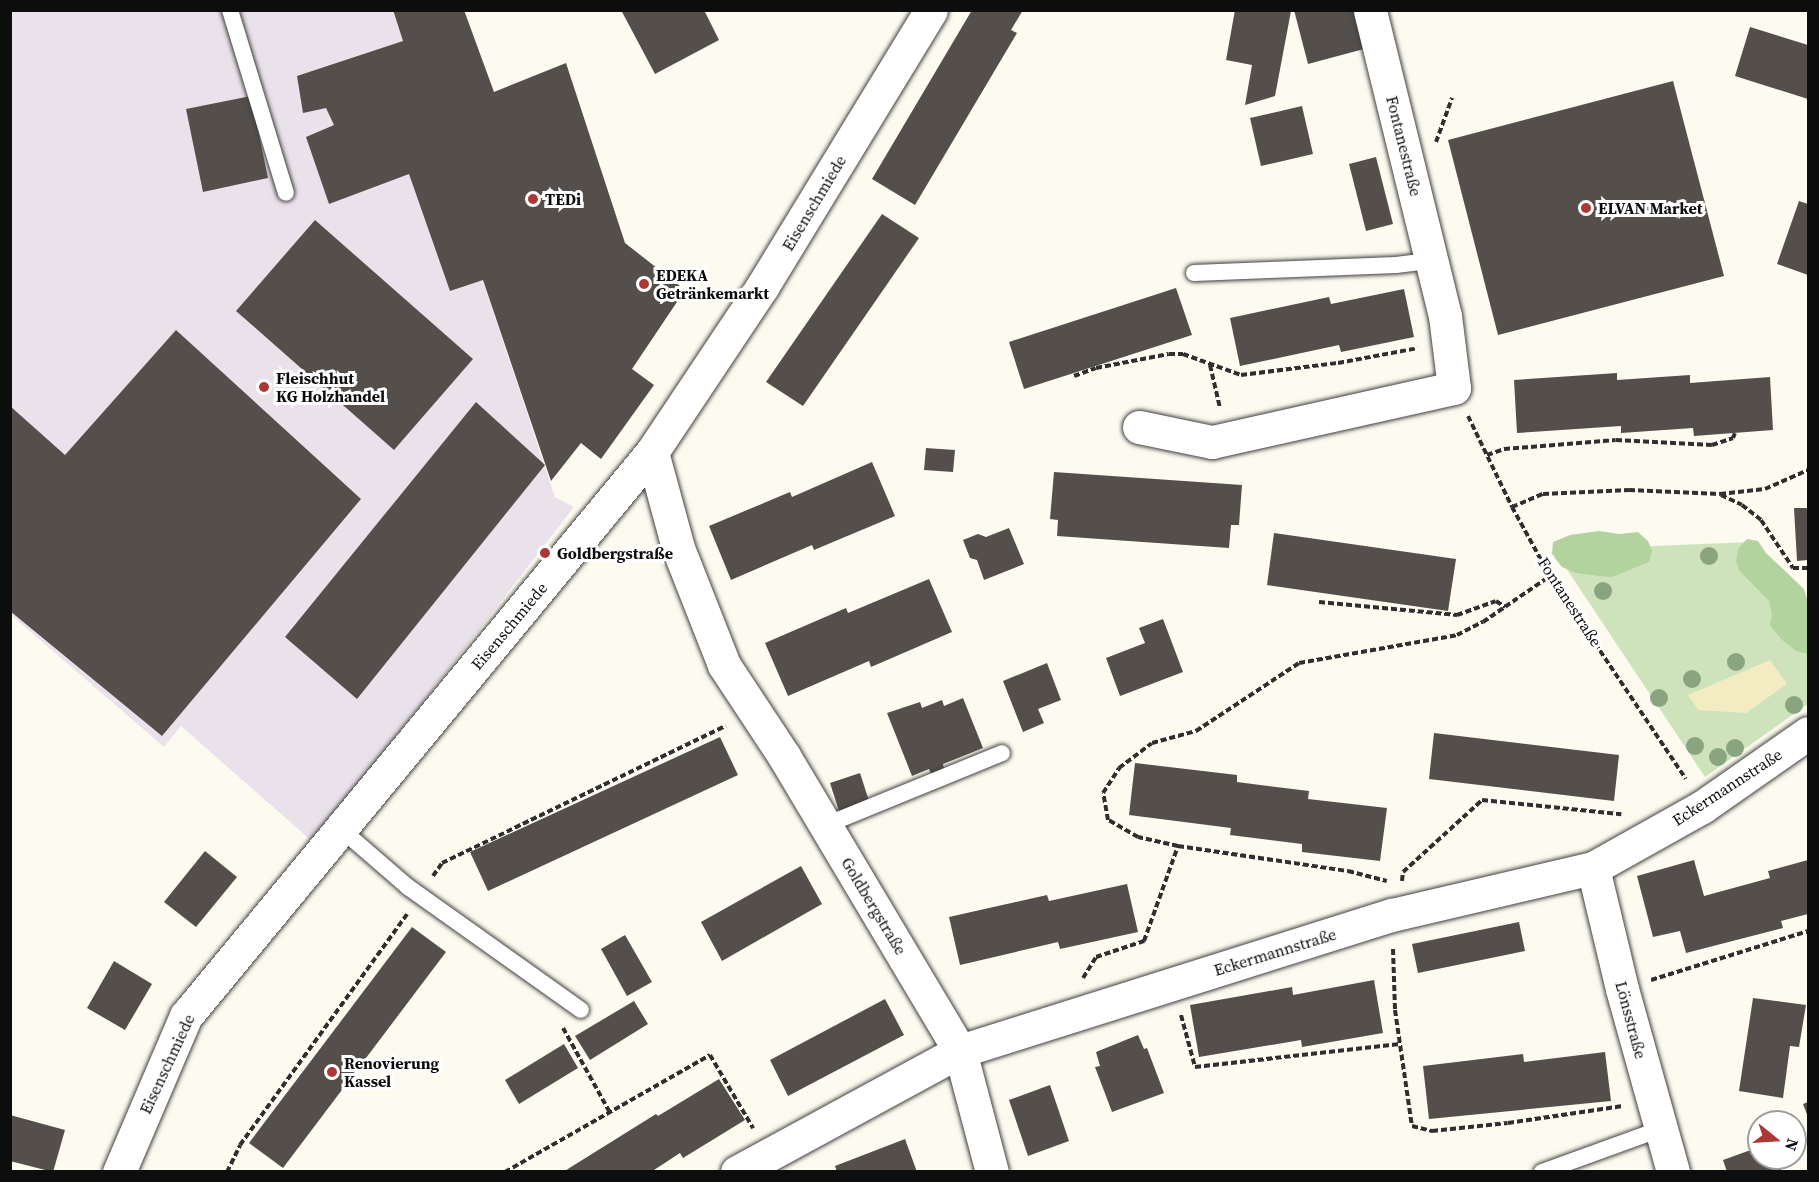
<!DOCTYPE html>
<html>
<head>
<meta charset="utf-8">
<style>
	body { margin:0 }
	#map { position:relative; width:1819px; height:1182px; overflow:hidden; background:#fdfbef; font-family:"Source Serif 4",serif }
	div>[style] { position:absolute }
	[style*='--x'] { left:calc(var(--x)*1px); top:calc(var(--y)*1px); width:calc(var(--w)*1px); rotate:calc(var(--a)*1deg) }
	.industrial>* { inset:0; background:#eae2ea }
	.green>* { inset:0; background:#cee3bc }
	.forest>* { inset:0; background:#b2d29e }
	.sand>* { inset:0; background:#f3ebc1 }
	.building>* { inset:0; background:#544f4b }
	.path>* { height:4px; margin-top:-2px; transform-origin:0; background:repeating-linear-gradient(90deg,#2f2f2f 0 6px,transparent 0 9px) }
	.roads { filter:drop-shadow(0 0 2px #404040) drop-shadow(0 0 2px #404040) }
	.service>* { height:16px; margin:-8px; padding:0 8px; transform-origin:8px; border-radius:8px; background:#fff }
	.minor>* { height:33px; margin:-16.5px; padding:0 16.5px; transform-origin:16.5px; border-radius:16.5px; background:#fff }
	.tertiary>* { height:33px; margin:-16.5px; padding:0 16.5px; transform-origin:16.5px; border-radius:16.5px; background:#fff }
	.trees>* { width:18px; height:18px; margin:-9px; border-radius:50%; background:#8ba480 }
	.dots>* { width:16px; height:16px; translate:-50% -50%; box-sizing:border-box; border:3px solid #fff; border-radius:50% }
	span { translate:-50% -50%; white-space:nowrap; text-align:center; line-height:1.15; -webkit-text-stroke:6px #fff; paint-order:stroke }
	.street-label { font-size:16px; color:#0d0d0d }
	.poi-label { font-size:16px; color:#0d0d0d; font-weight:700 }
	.left { translate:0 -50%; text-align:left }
	.frame { position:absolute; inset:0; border:12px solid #0d0d0d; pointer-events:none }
	.north { position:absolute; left:1747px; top:1110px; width:60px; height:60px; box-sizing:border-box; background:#fff; border:2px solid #9e9e9e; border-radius:50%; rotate:108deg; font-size:16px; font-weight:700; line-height:24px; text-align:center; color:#0d0d0d }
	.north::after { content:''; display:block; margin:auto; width:21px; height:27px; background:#ac3836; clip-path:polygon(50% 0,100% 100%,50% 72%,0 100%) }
</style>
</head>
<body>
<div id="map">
	<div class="industrial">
		<div style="clip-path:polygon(11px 11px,393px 11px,555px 497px,574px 507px,314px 843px,181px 726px,164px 747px,11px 615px)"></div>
	</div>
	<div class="green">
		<div style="clip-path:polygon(1751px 542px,1808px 635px,1808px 704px,1705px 777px,1554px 550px)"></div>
	</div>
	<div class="forest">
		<div style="clip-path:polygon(1599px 531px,1619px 534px,1638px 532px,1648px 541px,1652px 551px,1649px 562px,1612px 577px,1599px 576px,1576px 573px,1562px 567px,1552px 554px,1553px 542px,1570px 535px)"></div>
		<div style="clip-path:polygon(1747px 539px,1758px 541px,1766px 553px,1804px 589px,1808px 602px,1808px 654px,1796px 651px,1781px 639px,1770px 625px,1772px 614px,1769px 601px,1739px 570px,1736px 561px,1738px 549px)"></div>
	</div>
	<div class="sand">
		<div style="clip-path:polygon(1770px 660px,1787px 684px,1746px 713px,1698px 710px,1688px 695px)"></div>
	</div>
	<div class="building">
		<div style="clip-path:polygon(393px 10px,464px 10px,494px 92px,566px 63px,625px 243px,685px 290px,632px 369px,654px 385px,601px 459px,581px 443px,551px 481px,483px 280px,450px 291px,409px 174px,329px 204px,306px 137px,334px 125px,326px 108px,303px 113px,297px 76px,403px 41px)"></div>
		<div style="clip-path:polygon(621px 10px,704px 10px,719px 40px,655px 74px)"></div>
		<div style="clip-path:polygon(972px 10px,1023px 10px,1011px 30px,1017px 33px,915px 205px,872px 179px)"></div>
		<div style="clip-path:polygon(1235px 10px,1291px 11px,1275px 96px,1245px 105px,1252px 65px,1226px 60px)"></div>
		<div style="clip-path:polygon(1294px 10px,1354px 10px,1364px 49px,1308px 64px)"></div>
		<div style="clip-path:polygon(1750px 27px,1808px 45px,1808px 99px,1735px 76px)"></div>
		<div style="clip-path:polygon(1673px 81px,1724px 276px,1498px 335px,1448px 140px)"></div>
		<div style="clip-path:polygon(251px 96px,268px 178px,203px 192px,186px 109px)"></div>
		<div style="clip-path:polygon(1302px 106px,1313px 154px,1261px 166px,1250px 118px)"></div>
		<div style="clip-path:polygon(1376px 157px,1393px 224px,1366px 231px,1349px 164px)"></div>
		<div style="clip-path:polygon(1799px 201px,1808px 204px,1808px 275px,1777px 264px)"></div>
		<div style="clip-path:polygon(882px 214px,919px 238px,803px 406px,766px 382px)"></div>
		<div style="clip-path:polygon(315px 220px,473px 359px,394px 450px,236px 311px)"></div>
		<div style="clip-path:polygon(1176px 288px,1192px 335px,1024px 389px,1009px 342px)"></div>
		<div style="clip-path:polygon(1404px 289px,1414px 337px,1341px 352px,1339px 345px,1240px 366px,1230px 318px,1329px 297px,1331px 304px)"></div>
		<div style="clip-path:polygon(176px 330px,361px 499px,162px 736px,10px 611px,10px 406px,65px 455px)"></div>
		<div style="clip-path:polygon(1617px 373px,1617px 380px,1690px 375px,1690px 383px,1770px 377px,1773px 430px,1694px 436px,1693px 428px,1621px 433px,1621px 426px,1517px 433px,1514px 380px)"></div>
		<div style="clip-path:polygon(476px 402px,545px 465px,357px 699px,285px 637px)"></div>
		<div style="clip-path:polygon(926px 448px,955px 450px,953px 472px,924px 470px)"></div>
		<div style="clip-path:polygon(872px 462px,895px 516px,814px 550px,812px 545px,731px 580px,709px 526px,790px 492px,792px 497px)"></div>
		<div style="clip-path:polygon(1054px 472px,1242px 485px,1239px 525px,1231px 525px,1229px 548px,1057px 536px,1058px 520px,1050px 519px)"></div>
		<div style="clip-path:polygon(1794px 508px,1808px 508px,1808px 560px,1797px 561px)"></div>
		<div style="clip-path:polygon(1009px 528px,1024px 564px,984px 580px,977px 560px,970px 558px,963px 540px,978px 534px,986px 537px)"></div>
		<div style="clip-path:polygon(1274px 533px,1456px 559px,1448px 611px,1267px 585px)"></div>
		<div style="clip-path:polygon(929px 579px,952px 632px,871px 667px,869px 661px,788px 696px,765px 643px,846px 608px,848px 613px)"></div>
		<div style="clip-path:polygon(1163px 619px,1183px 672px,1120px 696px,1106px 658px,1145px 643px,1139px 628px)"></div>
		<div style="clip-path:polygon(1047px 663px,1061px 700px,1038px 709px,1044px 723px,1023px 732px,1003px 681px)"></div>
		<div style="clip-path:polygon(963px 698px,983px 748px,943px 764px,944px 769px,931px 774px,929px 769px,912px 776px,887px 713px,920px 702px,922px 708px,942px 700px,944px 706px)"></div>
		<div style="clip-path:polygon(1434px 733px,1619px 755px,1614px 801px,1429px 779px)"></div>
		<div style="clip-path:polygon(720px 737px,738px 775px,488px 891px,470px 852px)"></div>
		<div style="clip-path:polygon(1135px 763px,1237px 775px,1237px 782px,1309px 791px,1308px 799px,1387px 808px,1380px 861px,1302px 852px,1302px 844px,1230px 835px,1231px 828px,1129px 815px)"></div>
		<div style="clip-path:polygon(860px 773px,869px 801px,839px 811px,830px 783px)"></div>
		<div style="clip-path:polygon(205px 851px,237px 877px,196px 927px,164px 902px)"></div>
		<div style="clip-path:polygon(1694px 860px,1704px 896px,1770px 878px,1768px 871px,1808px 860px,1808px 914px,1781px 921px,1783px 928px,1686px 953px,1680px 931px,1653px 937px,1637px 876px)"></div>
		<div style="clip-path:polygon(801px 866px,822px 904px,722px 961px,701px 922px)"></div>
		<div style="clip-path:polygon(1127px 884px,1138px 932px,1060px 949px,1058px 942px,960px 965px,949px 917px,1047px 895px,1049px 901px)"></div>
		<div style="clip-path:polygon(1519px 922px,1525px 951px,1418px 973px,1412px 944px)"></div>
		<div style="clip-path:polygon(412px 927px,446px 952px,283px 1168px,249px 1143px)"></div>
		<div style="clip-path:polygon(625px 935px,652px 982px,627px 996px,601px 949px)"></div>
		<div style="clip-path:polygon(114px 961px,152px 984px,125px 1030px,87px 1008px)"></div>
		<div style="clip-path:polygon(1374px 980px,1383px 1033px,1302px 1047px,1301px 1040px,1199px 1057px,1190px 1005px,1292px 987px,1293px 995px)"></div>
		<div style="clip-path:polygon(1753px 998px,1806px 1005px,1799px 1047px,1790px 1046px,1783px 1098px,1739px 1091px)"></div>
		<div style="clip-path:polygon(885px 999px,904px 1035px,788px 1096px,770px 1060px)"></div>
		<div style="clip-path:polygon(634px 1001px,648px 1024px,590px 1060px,575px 1036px)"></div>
		<div style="clip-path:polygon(1138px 1035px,1144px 1049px,1147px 1048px,1164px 1093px,1112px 1112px,1095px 1067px,1100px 1066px,1096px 1052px)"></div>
		<div style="clip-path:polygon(564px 1044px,578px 1068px,519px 1104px,505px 1080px)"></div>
		<div style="clip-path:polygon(1605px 1052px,1611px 1101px,1429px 1119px,1423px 1066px,1523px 1054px,1524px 1062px)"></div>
		<div style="clip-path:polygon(719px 1079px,745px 1120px,683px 1158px,680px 1153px,651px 1172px,563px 1172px,656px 1114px,658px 1116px)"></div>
		<div style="clip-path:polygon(1050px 1085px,1069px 1141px,1028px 1156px,1009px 1100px)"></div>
		<div style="clip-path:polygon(1808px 1102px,1808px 1117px,1803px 1104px)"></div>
		<div style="clip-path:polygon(10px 1115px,65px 1130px,53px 1172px,10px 1161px)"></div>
		<div style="clip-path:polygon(905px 1139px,917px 1172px,837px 1172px,835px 1166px)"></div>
		<div style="clip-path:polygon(1759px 1147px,1759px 1158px,1777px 1158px,1782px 1172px,1727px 1172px,1723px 1160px)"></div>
	</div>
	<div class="path">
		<div style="--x:1436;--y:142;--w:47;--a:-70"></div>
		<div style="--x:1210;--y:365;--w:44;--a:76.9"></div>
		<div style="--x:1074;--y:376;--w:23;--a:-20"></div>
		<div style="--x:1096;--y:368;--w:74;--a:-10.9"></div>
		<div style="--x:1169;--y:354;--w:14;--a:0"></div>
		<div style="--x:1183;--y:354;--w:62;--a:19.9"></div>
		<div style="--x:1241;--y:375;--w:98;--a:-7.1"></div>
		<div style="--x:1338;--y:363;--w:81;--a:-10.6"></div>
		<div style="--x:1468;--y:416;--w:101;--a:64.2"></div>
		<div style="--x:1512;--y:507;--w:79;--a:61.2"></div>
		<div style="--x:1550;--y:576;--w:244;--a:56.2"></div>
		<div style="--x:1487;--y:455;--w:18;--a:-19"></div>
		<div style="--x:1504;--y:449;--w:112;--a:-4.6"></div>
		<div style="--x:1616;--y:440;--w:96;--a:3"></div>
		<div style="--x:1712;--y:445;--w:22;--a:-18"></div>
		<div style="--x:1733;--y:438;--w:5;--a:-68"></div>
		<div style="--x:1721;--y:495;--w:23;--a:25"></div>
		<div style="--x:1742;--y:505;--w:24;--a:38"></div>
		<div style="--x:1761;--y:520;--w:58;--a:56.3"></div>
		<div style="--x:1793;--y:568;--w:15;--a:0"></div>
		<div style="--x:1512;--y:507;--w:34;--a:-23"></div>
		<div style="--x:1543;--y:494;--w:86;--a:-2.7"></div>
		<div style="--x:1629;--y:490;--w:91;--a:2.5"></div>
		<div style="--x:1720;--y:494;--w:45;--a:-6.3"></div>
		<div style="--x:1765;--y:489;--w:47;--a:-23.8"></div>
		<div style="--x:1319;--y:602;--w:139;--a:5.4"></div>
		<div style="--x:1457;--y:615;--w:41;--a:-19.7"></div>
		<div style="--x:1496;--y:601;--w:11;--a:34"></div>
		<div style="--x:1178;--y:846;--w:172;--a:8.4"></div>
		<div style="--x:1348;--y:871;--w:40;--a:14.4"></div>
		<div style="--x:433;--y:876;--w:16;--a:-55"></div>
		<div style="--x:442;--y:863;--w:315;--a:-25.8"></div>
		<div style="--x:1402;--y:881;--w:9;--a:-84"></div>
		<div style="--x:1403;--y:872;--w:107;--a:-42.3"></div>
		<div style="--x:1482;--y:800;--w:140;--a:5.8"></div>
		<div style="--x:1393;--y:949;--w:61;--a:88.1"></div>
		<div style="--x:1395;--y:1010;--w:117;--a:81.7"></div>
		<div style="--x:1412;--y:1126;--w:21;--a:14"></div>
		<div style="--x:1432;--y:1131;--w:76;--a:-6"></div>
		<div style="--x:1508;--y:1123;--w:116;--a:-8.4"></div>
		<div style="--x:1083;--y:978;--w:25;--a:-58"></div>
		<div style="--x:1096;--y:957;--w:51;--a:-18.4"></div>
		<div style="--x:1144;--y:941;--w:101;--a:-70.3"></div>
		<div style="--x:1178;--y:846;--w:41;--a:-167.3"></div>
		<div style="--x:1138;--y:837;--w:34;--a:-150"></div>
		<div style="--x:1108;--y:820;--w:27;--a:-100"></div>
		<div style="--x:1103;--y:793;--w:30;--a:-57"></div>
		<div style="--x:1119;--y:768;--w:41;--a:-37.1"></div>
		<div style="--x:1152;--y:743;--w:46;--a:-15.3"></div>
		<div style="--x:1196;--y:731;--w:123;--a:-33.4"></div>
		<div style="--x:1299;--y:663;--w:160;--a:-10"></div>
		<div style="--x:1457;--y:635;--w:29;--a:-27"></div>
		<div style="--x:1483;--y:622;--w:81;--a:-34.5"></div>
		<div style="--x:1651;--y:980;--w:164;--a:-17.3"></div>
		<div style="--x:1181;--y:1015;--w:54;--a:74.9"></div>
		<div style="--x:1195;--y:1067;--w:206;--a:-6.4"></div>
		<div style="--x:563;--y:1028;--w:95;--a:61"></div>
		<div style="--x:227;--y:1172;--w:30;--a:-64"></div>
		<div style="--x:240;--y:1145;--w:285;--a:-54.1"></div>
		<div style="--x:505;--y:1172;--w:236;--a:-29.7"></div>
		<div style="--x:710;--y:1055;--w:85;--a:59.5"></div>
	</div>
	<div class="roads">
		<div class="service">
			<div style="--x:230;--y:10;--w:191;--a:73"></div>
			<div style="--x:1194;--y:273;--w:202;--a:-2.3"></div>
			<div style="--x:1396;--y:265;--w:35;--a:-7"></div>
			<div style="--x:826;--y:825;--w:190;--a:-22.2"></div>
			<div style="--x:341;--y:829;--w:89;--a:40.9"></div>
			<div style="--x:408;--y:887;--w:212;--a:35.4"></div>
			<div style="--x:1542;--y:1172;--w:127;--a:-19.9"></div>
		</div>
		<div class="minor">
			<div style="--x:1139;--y:427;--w:75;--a:11.6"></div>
			<div style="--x:1212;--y:442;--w:248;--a:-12.6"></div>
			<div style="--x:1454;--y:388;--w:73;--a:-97.1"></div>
			<div style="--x:1445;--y:316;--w:315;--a:-103.8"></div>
			<div style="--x:652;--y:452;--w:99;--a:74.8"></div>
			<div style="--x:678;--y:548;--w:126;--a:68.5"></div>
			<div style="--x:724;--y:665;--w:109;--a:56.6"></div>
			<div style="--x:784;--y:756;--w:344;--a:59.2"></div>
			<div style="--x:960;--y:1051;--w:125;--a:75.2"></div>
			<div style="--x:1593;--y:868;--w:124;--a:76.5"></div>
			<div style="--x:1622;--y:989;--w:190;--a:74.4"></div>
			<div style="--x:737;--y:1172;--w:254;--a:-28.5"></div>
			<div style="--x:960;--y:1051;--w:453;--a:-17.5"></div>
			<div style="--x:1392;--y:915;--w:206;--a:-13.2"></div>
			<div style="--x:1593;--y:868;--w:125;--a:-29.2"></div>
			<div style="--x:1702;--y:807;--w:129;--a:-34.9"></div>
		</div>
		<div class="tertiary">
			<div style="--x:119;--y:1172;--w:170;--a:-66.8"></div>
			<div style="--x:186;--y:1016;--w:732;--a:-50.44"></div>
			<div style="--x:652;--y:452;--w:198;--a:-56.3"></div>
			<div style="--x:762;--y:287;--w:324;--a:-58.6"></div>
		</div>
	</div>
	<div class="trees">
		<div style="left:1709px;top:556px"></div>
		<div style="left:1603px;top:591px"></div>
		<div style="left:1736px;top:662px"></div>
		<div style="left:1692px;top:679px"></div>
		<div style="left:1659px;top:698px"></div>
		<div style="left:1794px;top:705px"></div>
		<div style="left:1695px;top:746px"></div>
		<div style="left:1735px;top:748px"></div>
		<div style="left:1718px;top:757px"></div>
	</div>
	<div class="dots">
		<div style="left:533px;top:199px;background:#ac3836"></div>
		<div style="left:1586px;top:208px;background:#ac3836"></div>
		<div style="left:644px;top:284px;background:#ac3836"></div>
		<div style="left:264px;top:387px;background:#ac3836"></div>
		<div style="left:545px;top:553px;background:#ac3836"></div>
		<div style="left:332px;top:1072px;background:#ac3836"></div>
	</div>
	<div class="street-label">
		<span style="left:1404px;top:146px;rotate:76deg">Fontanestraße</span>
		<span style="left:814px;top:203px;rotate:-59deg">Eisenschmiede</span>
		<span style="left:1570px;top:602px;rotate:57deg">Fontanestraße</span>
		<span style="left:509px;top:626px;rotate:-50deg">Eisenschmiede</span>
		<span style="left:1727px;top:787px;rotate:-33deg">Eckermannstraße</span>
		<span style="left:874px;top:906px;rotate:59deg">Goldbergstraße</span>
		<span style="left:1275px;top:952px;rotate:-17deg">Eckermannstraße</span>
		<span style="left:1631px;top:1020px;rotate:75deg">Lönsstraße</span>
		<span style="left:167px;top:1064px;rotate:-65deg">Eisenschmiede</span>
	</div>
	<div class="poi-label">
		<span class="left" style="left:545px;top:199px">TEDi</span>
		<span class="left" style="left:1598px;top:208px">ELVAN Market</span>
		<span class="left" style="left:656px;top:284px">EDEKA<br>Getränkemarkt</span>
		<span class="left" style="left:276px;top:387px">Fleischhut<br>KG Holzhandel</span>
		<span class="left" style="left:557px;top:553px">Goldbergstraße</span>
		<span class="left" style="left:344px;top:1072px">Renovierung<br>Kassel</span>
	</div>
	<div class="frame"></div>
	<div class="north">N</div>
</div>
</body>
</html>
